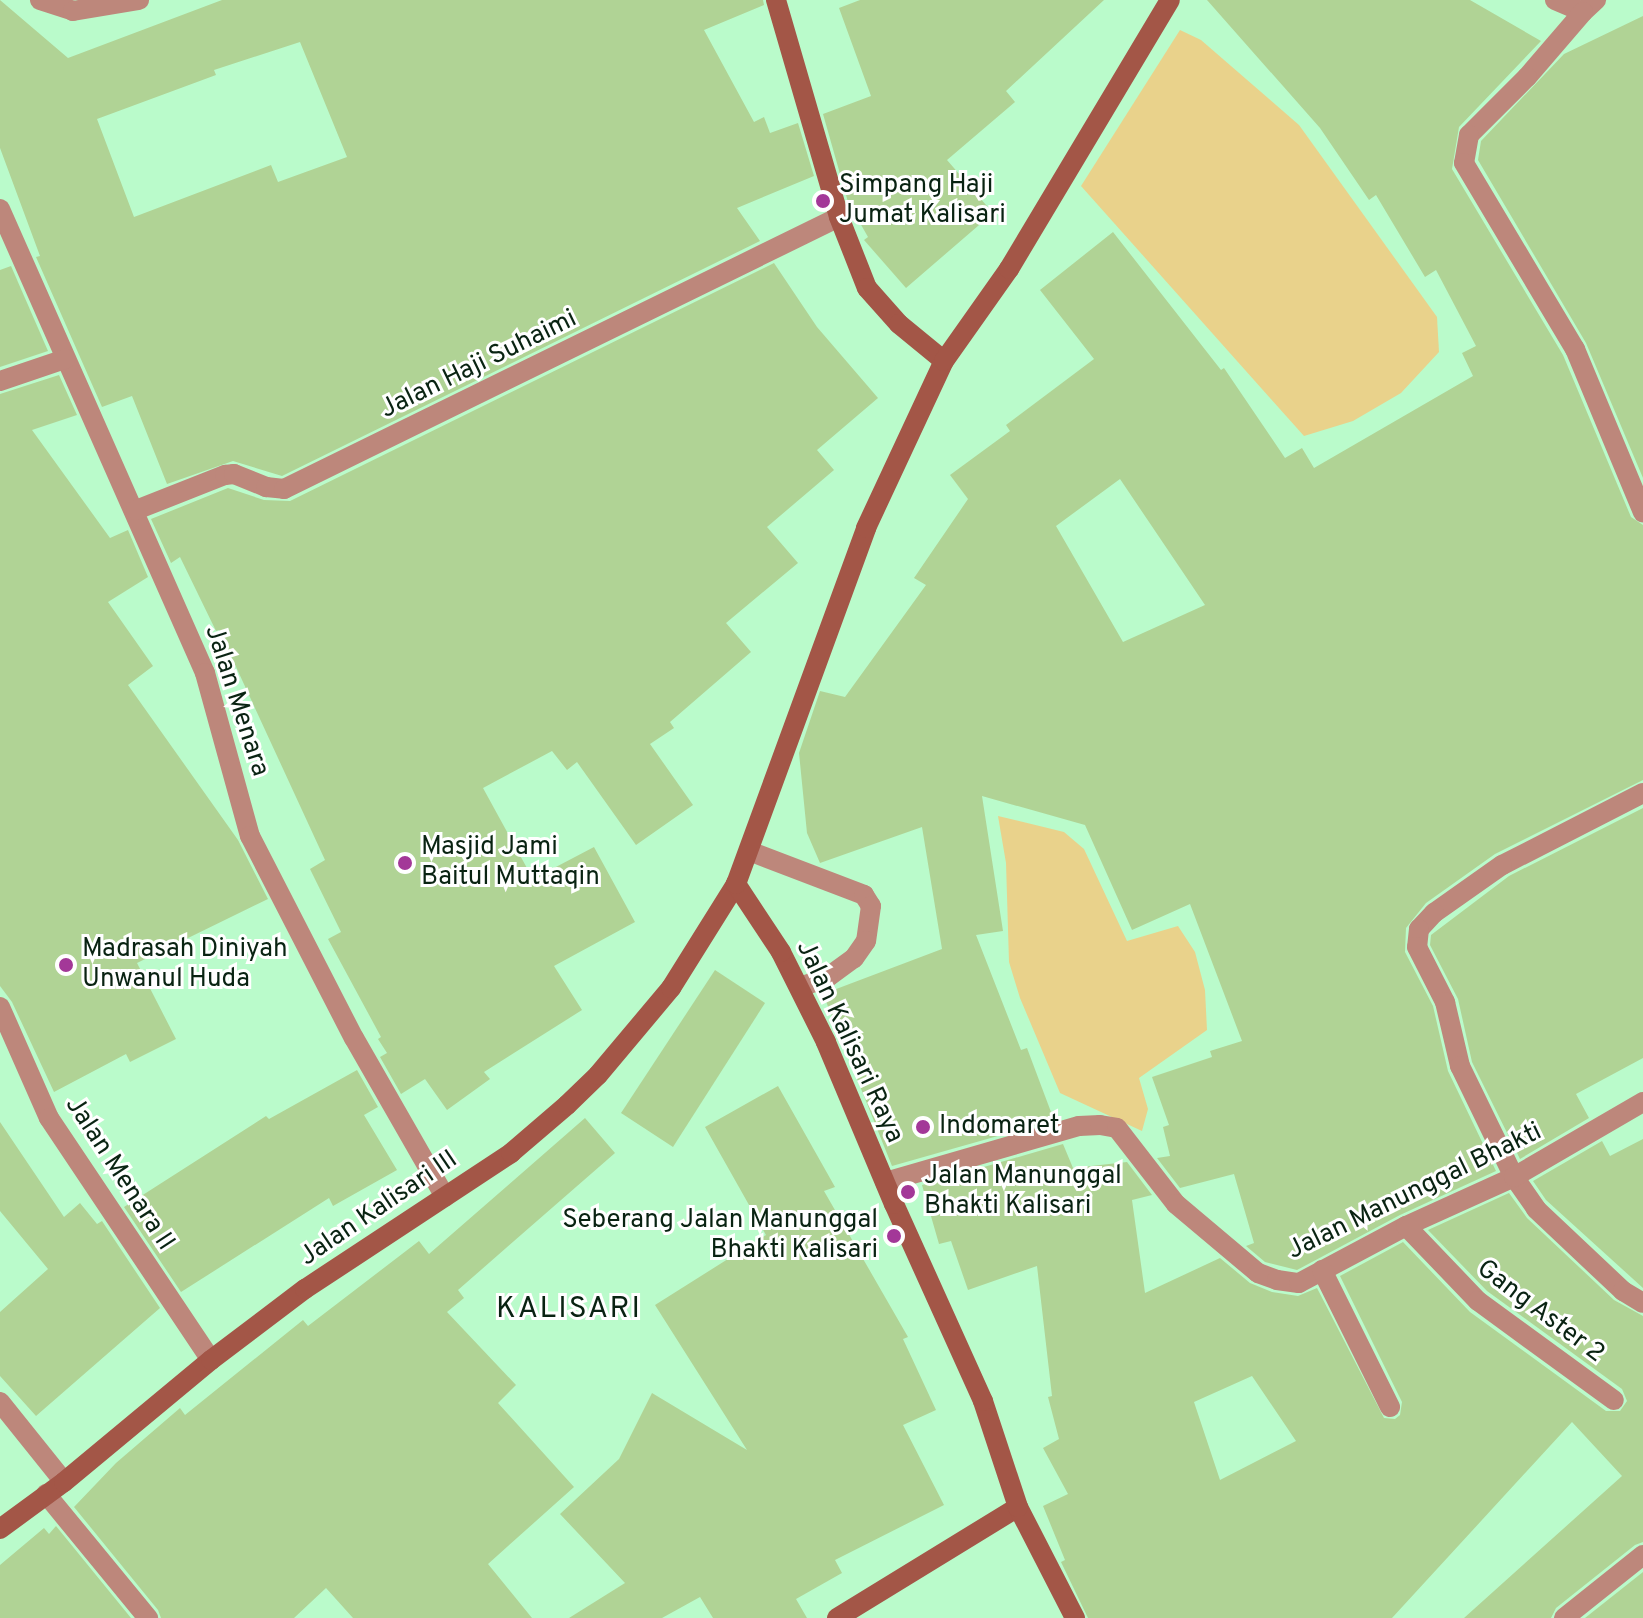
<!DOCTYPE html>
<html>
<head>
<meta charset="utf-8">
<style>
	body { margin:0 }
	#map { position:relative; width:1643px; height:1618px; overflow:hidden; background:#bafbcb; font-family:Overpass,sans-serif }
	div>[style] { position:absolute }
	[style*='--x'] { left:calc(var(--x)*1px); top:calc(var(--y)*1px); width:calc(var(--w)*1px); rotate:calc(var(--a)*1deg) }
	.green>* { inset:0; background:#e9d28b }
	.building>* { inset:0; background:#b0d395 }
	.lane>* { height:20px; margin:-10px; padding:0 10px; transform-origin:10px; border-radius:10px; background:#bd877b }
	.street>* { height:20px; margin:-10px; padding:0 10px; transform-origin:10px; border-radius:10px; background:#bd877b }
	.secondary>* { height:20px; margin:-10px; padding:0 10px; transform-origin:10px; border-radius:10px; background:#a35647 }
	.dots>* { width:22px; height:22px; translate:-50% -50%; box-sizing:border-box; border:4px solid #fff; border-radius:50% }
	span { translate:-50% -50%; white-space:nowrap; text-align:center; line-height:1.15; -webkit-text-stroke:6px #fff; paint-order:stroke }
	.poi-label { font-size:26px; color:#092312 }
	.left { translate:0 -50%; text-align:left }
	.right { translate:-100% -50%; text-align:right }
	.street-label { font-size:26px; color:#092312 }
	.quarter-label { font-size:30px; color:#092312; letter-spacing:2px }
</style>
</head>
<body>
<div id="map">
	<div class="green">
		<div style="clip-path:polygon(1180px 30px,1201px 40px,1299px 125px,1437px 317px,1439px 352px,1401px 393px,1353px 421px,1304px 436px,1081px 186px)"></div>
		<div style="clip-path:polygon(998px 816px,1064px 832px,1084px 849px,1127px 941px,1178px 926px,1195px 952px,1205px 990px,1207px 1030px,1139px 1078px,1148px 1109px,1142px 1131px,1060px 1093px,1020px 998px,1009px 962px,1006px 863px)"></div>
	</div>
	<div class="building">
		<div style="clip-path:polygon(evenodd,0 0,68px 58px,222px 0,763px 0,764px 5px,704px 30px,754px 122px,764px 117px,770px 133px,798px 123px,814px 176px,737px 208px,760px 241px,282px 476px,233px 461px,167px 484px,132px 396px,102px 407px,36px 257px,40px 256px,0 148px,0 0,300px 42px,347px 157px,278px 182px,271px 165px,134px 217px,97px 119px,216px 75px,214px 70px,300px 42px)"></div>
		<div style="clip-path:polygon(860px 0,1104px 0,1006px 91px,1015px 102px,947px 160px,993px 213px,906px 288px,864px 240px,868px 237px,848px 202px,823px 114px,871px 96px,839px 8px)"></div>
		<div style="clip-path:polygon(evenodd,1207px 0,1470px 0,1541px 41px,1459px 127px,1452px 169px,1563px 355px,1631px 517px,1643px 525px,1643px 780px,1495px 854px,1426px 903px,1406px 928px,1405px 952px,1433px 1006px,1448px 1071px,1496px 1171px,1400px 1215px,1297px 1270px,1265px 1262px,1246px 1246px,1254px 1243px,1234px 1174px,1180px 1188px,1157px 1158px,1170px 1156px,1163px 1127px,1169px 1125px,1152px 1077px,1212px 1057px,1210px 1051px,1242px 1041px,1190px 904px,1132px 930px,1085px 825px,982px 796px,1003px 931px,976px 935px,1021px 1050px,1027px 1048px,1054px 1120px,892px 1166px,823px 994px,942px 949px,922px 827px,820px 863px,807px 833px,799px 753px,820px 691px,845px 697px,926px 585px,914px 578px,968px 499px,950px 475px,1010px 431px,1006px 425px,1094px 359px,1040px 290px,1113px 232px,1221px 370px,1224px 368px,1285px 458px,1302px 448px,1314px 468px,1473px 376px,1462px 353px,1476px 346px,1436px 270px,1425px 277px,1376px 195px,1369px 200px,1320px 128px,1207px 0,1120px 479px,1205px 605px,1123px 642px,1056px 526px,1120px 479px)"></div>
		<div style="clip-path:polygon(1643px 16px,1643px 478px,1586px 343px,1478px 160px,1481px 141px,1564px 54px)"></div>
		<div style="clip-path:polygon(774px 263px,817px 327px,878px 398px,817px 450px,834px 470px,767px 527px,798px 563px,726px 623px,751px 652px,670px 722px,674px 728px,650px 744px,693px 805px,636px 845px,577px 762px,567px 770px,552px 751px,483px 788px,533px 879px,594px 847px,635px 922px,554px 966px,582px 1010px,484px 1072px,490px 1079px,447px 1110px,425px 1079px,401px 1094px,380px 1057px,387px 1053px,378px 1039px,381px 1037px,328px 939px,341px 932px,310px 869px,325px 860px,219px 630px,216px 631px,180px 557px,171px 563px,151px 519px,228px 488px,264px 500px,290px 501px)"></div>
		<div style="clip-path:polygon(11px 266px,48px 351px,0 367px,0 270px)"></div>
		<div style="clip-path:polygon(59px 375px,77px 415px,32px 430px,110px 538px,128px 530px,148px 577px,108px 602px,153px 666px,128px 685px,238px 840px,268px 899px,137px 963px,176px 1039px,130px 1062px,126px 1054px,54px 1092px,12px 1002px,0 986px,0 394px)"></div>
		<div style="clip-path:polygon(1643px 808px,1643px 1058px,1576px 1094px,1589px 1118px,1520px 1159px,1472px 1062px,1458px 999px,1430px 945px,1431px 935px,1509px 876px)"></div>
		<div style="clip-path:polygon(715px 970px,765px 1003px,673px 1147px,621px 1113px)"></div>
		<div style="clip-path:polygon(357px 1070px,378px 1107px,364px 1115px,397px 1170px,333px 1206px,329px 1198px,181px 1292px,124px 1207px,266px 1116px,269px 1119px)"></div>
		<div style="clip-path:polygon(778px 1086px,835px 1187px,824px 1191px,908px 1337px,903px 1339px,936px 1410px,903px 1425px,944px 1505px,835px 1560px,842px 1573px,796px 1599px,807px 1618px,713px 1618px,700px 1597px,662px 1618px,569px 1618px,625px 1583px,560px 1514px,619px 1459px,652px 1393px,747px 1450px,655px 1305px,766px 1235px,705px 1127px)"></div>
		<div style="clip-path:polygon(585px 1118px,615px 1153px,458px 1290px,464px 1298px,447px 1312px,516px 1385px,498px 1403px,574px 1487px,488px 1564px,532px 1618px,353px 1618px,326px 1588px,294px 1618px,161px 1618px,158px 1610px,74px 1507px,116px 1463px,180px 1408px,185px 1415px,303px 1320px,308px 1326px,419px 1241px,429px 1254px)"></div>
		<div style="clip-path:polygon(0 1122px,64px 1217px,80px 1203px,97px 1224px,102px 1221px,160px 1308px,36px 1416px,0 1376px,0 1312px,48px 1269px,0 1211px)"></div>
		<div style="clip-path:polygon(1643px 1139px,1643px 1288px,1546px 1200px,1533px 1181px,1602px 1141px,1610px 1156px)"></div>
		<div style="clip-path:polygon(evenodd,1063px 1144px,1073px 1168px,1127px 1162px,1152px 1195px,1132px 1200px,1145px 1293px,1220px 1258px,1250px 1283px,1272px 1292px,1298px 1296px,1317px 1288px,1384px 1418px,1395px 1419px,1400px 1415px,1402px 1402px,1340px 1276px,1403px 1242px,1470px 1312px,1606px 1411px,1620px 1411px,1627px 1401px,1622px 1389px,1487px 1291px,1428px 1230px,1509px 1193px,1527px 1218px,1614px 1300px,1643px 1316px,1643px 1542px,1635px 1545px,1556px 1608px,1551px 1618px,1464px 1618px,1622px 1476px,1572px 1422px,1392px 1618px,1088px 1618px,1061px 1562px,1065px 1560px,1043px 1506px,1068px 1494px,1043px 1448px,1059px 1439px,1048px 1397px,1052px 1396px,1037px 1266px,968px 1290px,951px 1241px,939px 1244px,922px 1185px,1063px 1144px,1252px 1376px,1296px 1441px,1220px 1480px,1194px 1402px,1252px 1376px)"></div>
		<div style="clip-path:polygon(56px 1526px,131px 1618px,0 1618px,0 1565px,44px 1528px,49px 1534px)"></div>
		<div style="clip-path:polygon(1643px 1572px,1643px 1618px,1585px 1618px)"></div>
	</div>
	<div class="lane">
		<div style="--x:749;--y:851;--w:123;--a:20.9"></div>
		<div style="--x:864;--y:895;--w:13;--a:58"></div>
		<div style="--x:871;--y:906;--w:35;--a:98"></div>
		<div style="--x:866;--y:941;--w:21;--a:125"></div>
		<div style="--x:854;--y:958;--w:32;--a:144"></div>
		<div style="--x:828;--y:977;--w:30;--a:160"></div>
	</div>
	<div class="street">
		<div style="--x:40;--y:0;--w:35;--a:18"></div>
		<div style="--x:73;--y:11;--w:67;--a:-9.5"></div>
		<div style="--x:1555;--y:0;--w:30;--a:23"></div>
		<div style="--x:1583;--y:12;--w:18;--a:-43"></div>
		<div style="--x:1583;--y:12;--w:86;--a:130.7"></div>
		<div style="--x:1527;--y:77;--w:82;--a:135"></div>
		<div style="--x:1469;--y:135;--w:28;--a:100"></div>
		<div style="--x:1464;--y:163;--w:217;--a:59.2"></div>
		<div style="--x:1575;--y:349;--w:177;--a:67.4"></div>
		<div style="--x:0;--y:209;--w:507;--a:66.16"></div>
		<div style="--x:205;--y:673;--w:169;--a:74.6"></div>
		<div style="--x:250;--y:836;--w:227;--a:62.8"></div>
		<div style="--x:354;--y:1038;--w:183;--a:60.2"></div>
		<div style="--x:0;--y:381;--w:69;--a:-18.7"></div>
		<div style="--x:136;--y:510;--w:96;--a:-21.5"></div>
		<div style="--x:225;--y:475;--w:9;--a:-6"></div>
		<div style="--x:234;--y:474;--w:35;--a:22"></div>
		<div style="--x:266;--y:487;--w:18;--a:6"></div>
		<div style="--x:284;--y:489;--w:618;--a:-26.11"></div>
		<div style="--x:1643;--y:793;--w:158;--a:152.9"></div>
		<div style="--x:1502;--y:865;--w:83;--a:144.8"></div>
		<div style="--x:1434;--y:913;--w:22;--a:133"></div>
		<div style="--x:1419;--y:929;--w:18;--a:96"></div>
		<div style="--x:1417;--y:947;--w:62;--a:63"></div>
		<div style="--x:1445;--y:1002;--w:66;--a:76.8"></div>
		<div style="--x:1460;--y:1066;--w:123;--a:64.1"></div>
		<div style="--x:1514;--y:1177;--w:39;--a:55"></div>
		<div style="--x:1536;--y:1209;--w:120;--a:43.3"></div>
		<div style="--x:1623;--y:1291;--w:23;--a:31"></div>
		<div style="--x:0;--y:1007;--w:121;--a:66.2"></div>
		<div style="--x:49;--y:1118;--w:291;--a:56.2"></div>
		<div style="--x:885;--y:1182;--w:202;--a:-16.1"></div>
		<div style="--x:1079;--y:1126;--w:21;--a:-3"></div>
		<div style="--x:1100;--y:1125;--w:17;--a:10"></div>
		<div style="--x:1117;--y:1128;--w:96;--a:52.2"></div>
		<div style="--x:1176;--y:1204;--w:107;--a:40.1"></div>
		<div style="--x:1258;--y:1273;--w:20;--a:20"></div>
		<div style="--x:1277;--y:1280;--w:22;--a:8"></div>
		<div style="--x:1299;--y:1283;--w:121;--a:-28"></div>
		<div style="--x:1406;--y:1226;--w:119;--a:-24.4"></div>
		<div style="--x:1514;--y:1177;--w:149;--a:-30.2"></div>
		<div style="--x:1406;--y:1226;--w:104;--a:46.2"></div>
		<div style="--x:1478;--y:1301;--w:168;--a:36.1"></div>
		<div style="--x:1322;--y:1270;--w:153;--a:63.6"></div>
		<div style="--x:0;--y:1402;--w:102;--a:51.3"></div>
		<div style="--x:46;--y:1494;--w:161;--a:50.6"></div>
		<div style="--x:1564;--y:1618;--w:101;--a:-38.6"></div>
	</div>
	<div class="secondary">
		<div style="--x:776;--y:0;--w:226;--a:73.8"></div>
		<div style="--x:839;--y:217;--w:76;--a:68.5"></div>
		<div style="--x:867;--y:288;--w:48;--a:48.4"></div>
		<div style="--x:899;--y:324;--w:58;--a:39.4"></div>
		<div style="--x:0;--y:1529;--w:79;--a:-36.3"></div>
		<div style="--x:64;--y:1482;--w:191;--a:-39.7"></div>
		<div style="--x:211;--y:1360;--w:118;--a:-37.1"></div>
		<div style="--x:305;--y:1289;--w:247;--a:-33.4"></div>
		<div style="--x:511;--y:1153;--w:74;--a:-40.6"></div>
		<div style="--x:567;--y:1105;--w:43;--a:-44.1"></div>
		<div style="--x:598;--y:1075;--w:114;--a:-50"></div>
		<div style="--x:671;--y:988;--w:123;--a:-58"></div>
		<div style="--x:837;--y:1618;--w:212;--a:-31.5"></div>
		<div style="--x:1075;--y:1618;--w:125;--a:-117.2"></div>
		<div style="--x:1018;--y:1507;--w:112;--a:-108.3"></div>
		<div style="--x:983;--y:1401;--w:216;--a:-114.3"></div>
		<div style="--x:894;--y:1204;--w:176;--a:-112.8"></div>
		<div style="--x:826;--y:1042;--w:101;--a:-116.6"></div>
		<div style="--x:781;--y:952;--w:82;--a:-123.5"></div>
		<div style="--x:736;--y:884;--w:379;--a:-69.9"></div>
		<div style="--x:866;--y:528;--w:184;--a:-65"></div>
		<div style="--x:944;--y:361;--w:113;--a:-54.8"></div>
		<div style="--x:1009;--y:269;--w:313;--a:-59.1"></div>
	</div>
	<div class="dots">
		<div style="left:823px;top:201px;background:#a33898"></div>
		<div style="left:405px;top:863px;background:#a33898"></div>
		<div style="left:66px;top:965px;background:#a33898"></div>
		<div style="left:923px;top:1127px;background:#a33898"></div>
		<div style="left:908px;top:1192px;background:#a33898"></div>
		<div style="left:894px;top:1236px;background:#a33898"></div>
	</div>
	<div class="poi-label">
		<span class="left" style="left:839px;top:201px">Simpang Haji<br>Jumat Kalisari</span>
		<span class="left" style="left:421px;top:863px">Masjid Jami<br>Baitul Muttaqin</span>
		<span class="left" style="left:82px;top:965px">Madrasah Diniyah<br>Unwanul Huda</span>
		<span class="left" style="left:939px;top:1127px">Indomaret</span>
		<span class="left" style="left:924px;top:1192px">Jalan Manunggal<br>Bhakti Kalisari</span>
		<span class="right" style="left:878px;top:1236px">Seberang Jalan Manunggal<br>Bhakti Kalisari</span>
	</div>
	<div class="street-label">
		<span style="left:479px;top:365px;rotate:-26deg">Jalan Haji Suhaimi</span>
		<span style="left:236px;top:701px;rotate:72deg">Jalan Menara</span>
		<span style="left:849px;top:1042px;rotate:65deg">Jalan Kalisari Raya</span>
		<span style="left:119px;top:1174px;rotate:57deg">Jalan Menara II</span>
		<span style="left:1415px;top:1192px;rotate:-26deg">Jalan Manunggal Bhakti</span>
		<span style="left:379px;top:1209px;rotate:-34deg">Jalan Kalisari III</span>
		<span style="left:1540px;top:1312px;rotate:37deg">Gang Aster 2</span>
	</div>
	<div class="quarter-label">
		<span style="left:569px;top:1310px">KALISARI</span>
	</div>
</div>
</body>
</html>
